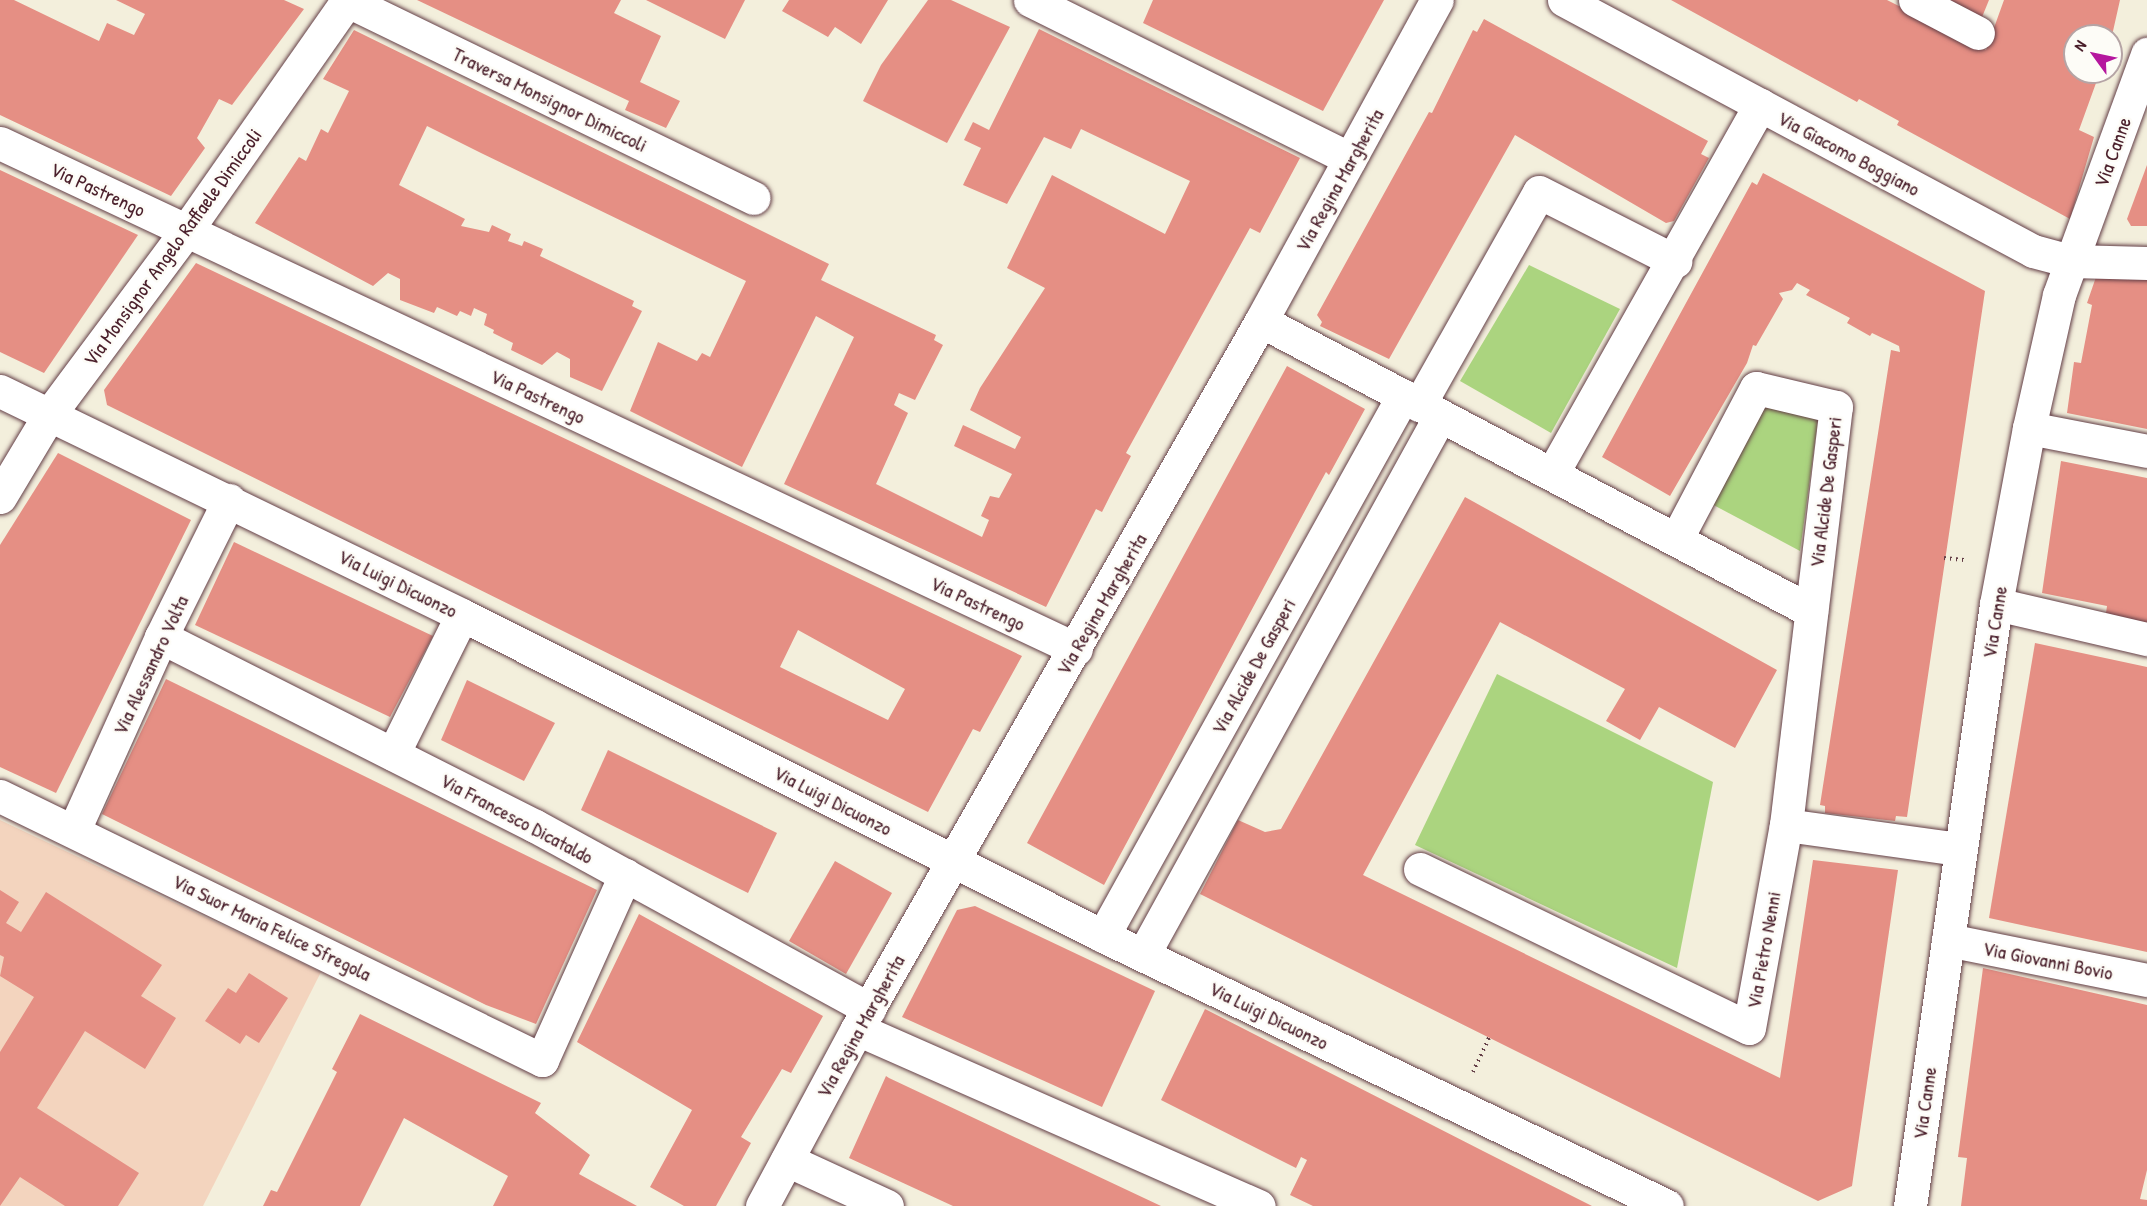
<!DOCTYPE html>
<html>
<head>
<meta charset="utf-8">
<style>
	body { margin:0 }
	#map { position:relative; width:2147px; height:1206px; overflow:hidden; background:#f3efdc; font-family:"Patrick Hand",sans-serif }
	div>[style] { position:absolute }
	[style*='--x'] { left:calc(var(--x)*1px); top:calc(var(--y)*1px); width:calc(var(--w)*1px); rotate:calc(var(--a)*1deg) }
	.built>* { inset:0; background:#f3d4be }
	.green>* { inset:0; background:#abd47f }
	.building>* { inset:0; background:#e58f84 }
	.path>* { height:4px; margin-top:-2px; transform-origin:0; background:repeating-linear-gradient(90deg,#633e46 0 1.5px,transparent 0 6px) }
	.roads { filter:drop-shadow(0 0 2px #633e46) drop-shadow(0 0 2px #633e46) }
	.minor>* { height:33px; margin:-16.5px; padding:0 16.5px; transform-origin:16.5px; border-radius:16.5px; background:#fff }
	span { translate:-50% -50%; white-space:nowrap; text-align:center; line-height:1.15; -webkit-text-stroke:5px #fdfcf7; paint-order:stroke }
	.street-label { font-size:20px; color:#4a1f2b }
	.north { position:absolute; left:2063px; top:24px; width:60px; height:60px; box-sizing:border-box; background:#fdfcf7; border:2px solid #b5a4a5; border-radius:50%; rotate:303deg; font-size:16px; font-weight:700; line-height:24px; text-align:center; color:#4a1f2b }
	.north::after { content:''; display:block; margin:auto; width:21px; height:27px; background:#b5179e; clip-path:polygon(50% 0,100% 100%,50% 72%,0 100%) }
</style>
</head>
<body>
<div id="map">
	<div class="built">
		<div style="clip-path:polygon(0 820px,321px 972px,203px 1206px,0 1206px)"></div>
	</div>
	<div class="green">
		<div style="clip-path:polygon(1529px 265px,1620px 309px,1551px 433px,1460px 381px)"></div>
		<div style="clip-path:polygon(1764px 403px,1818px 420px,1800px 551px,1706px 501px)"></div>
		<div style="clip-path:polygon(1497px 674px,1713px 782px,1677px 968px,1415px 845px)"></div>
	</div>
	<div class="building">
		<div style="clip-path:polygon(0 0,14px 0,99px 41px,107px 23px,134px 35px,145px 14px,116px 0,284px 0,304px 9px,232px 105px,219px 99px,197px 138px,205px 148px,171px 196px,0 115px)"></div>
		<div style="clip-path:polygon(417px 0,621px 0,614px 13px,661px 36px,640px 82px,680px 101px,666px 128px,625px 110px,629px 101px)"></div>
		<div style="clip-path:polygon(646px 0,745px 0,725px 39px)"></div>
		<div style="clip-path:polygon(789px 0,888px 0,861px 44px,835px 27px,828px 37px,782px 11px)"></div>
		<div style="clip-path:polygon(928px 0,951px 0,1010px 27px,947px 143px,863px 101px,881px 65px)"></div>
		<div style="clip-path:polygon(1153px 0,1384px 0,1323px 111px,1143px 23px)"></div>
		<div style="clip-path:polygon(1671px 0,1887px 0,1986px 50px,2004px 0,2120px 0,2111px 40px,2111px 36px,2075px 36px,2075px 72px,2100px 72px,2079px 130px,2094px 137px,2070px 219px,1897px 125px,1899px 121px,1859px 99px,1857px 102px)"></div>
		<div style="clip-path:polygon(1938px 0,1989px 0,1980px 22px)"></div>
		<div style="clip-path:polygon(1484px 19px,1708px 141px,1701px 154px,1709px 158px,1674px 221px,1666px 223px,1515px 135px,1389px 359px,1320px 326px,1322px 322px,1317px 315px,1429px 112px,1432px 113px,1473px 30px,1477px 32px)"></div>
		<div style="clip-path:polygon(1039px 29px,1300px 158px,1260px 233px,1250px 228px,1126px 453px,1131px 456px,1110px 496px,1102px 512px,1096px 509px,1046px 607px,784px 484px,854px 337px,816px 316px,742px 467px,630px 411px,658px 342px,697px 361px,702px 353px,710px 357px,746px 281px,481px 153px,427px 126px,399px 185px,465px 219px,461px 226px,489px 232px,492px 225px,511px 234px,508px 241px,522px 246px,524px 241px,543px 249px,540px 256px,634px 301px,632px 306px,642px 311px,602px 391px,570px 377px,570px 359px,557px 352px,542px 365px,511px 350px,513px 343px,493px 333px,494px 330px,484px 325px,487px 314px,474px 308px,471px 316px,460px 311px,457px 316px,437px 307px,434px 313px,400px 300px,400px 279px,388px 273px,373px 286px,255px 223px,299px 157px,306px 161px,321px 129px,328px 133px,349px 91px,323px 79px,354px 30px,829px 264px,821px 280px,936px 335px,934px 340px,943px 345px,915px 400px,899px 393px,894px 405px,908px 413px,876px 484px,982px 537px,989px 520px,981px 516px,990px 496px,999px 498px,1012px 474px,954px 446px,963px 425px,1015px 449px,1021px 437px,970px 410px,980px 388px,1045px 288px,1007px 268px,1052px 175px,1165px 234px,1190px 181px,1081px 129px,1071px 149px,1044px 137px,1007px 204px,963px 185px,981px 148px,964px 140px,973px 122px,989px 130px)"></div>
		<div style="clip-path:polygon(2147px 165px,2147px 226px,2131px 226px,2127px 219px)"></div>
		<div style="clip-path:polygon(0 170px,138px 235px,44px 373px,0 352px)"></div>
		<div style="clip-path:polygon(1763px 173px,1985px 291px,1907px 817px,1896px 816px,1895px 821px,1825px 813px,1825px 806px,1820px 805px,1891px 350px,1900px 352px,1899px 346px,1872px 333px,1870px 336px,1847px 323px,1850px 318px,1806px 295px,1810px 290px,1797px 283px,1792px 290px,1779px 293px,1783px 299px,1756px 346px,1753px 345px,1747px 363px,1670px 496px,1602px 457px,1752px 182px,1757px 185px)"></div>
		<div style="clip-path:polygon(evenodd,196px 263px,1022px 656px,980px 732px,973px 729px,928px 812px,107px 405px,104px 390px,196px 263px,798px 630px,905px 689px,888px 720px,780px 667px,798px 630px)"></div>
		<div style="clip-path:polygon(2096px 277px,2147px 277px,2147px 429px,2067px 413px,2074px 362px,2081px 363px,2092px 305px,2087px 303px)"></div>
		<div style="clip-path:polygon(1287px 366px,1365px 409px,1329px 475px,1326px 472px,1315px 492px,1104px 885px,1027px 843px)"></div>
		<div style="clip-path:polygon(58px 453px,191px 520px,56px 793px,0 767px,0 545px)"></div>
		<div style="clip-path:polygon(2061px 461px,2147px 478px,2147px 624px,2106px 613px,2107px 606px,2042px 593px)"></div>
		<div style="clip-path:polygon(1465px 497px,1777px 670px,1735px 748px,1659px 707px,1640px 740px,1606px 721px,1625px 689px,1500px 622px,1363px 875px,1780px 1078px,1813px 860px,1898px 870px,1852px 1186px,1818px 1201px,1200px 894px,1238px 820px,1265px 832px,1281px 829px)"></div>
		<div style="clip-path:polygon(234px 542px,433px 636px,390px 717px,195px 625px)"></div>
		<div style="clip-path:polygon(2035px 643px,2147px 667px,2147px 952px,1989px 918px)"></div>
		<div style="clip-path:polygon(166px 679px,597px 890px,536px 1024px,486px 1005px,102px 814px)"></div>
		<div style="clip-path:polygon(467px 680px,555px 723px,524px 781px,441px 740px)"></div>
		<div style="clip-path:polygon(608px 750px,777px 833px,748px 893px,581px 810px)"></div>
		<div style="clip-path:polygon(835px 861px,892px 893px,846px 974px,789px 941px)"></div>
		<div style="clip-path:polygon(0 890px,19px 902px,6px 923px,21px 932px,46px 892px,162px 965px,141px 996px,176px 1018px,145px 1069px,85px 1031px,37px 1108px,139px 1173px,118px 1206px,65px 1206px,20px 1177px,0 1206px,0 1052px,34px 997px,0 976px,4px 957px,0 955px)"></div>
		<div style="clip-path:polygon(975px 906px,1155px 991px,1102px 1107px,902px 1017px,957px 910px)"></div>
		<div style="clip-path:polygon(639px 914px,823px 1016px,791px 1073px,782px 1069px,741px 1137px,751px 1143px,716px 1206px,684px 1206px,650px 1187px,692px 1110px,577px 1042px)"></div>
		<div style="clip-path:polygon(1983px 968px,2147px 1005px,2147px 1170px,2140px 1199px,2147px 1200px,2147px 1206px,1961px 1206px,1967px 1158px,1958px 1157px)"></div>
		<div style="clip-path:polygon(249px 973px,288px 998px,259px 1043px,246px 1035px,240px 1044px,205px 1021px,228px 988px,236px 993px)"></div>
		<div style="clip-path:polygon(1205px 1009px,1483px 1151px,1592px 1206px,1313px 1206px,1290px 1195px,1307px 1160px,1301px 1157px,1296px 1168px,1161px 1100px)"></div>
		<div style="clip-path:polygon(360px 1014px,541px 1103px,535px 1113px,590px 1155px,579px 1174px,637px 1206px,493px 1206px,508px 1176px,404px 1118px,360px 1206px,263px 1206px,271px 1190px,277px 1192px,337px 1072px,332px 1069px)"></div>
		<div style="clip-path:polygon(886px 1076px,889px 1078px,1161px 1206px,953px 1206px,849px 1158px)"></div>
	</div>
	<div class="path">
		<div style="--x:1944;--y:558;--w:20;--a:6"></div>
		<div style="--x:1473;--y:1072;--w:38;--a:-65"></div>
	</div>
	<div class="roads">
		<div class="minor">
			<div style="--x:346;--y:0;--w:453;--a:25.9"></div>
			<div style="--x:1030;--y:0;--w:357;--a:26.4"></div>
			<div style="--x:1564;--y:0;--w:532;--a:28.15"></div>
			<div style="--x:2033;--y:251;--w:39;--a:15"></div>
			<div style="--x:2071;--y:261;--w:76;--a:1.5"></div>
			<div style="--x:1915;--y:0;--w:71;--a:27.6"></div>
			<div style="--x:0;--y:143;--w:1189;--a:25.19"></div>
			<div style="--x:1261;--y:321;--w:622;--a:27.8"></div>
			<div style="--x:0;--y:391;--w:513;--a:25.87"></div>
			<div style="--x:462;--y:615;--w:717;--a:26.6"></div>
			<div style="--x:1103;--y:936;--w:625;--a:25.58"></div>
			<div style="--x:1419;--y:405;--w:244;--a:-60.6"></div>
			<div style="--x:1539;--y:192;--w:153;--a:26.9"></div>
			<div style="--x:2029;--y:428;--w:120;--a:11"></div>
			<div style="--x:1552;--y:474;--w:424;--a:-60.6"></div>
			<div style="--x:0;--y:497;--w:96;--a:-59.1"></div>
			<div style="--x:49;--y:415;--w:229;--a:-53.3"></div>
			<div style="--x:186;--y:231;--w:282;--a:-55"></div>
			<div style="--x:1996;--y:604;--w:155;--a:13.1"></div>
			<div style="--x:161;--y:637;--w:419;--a:26.8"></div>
			<div style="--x:535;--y:826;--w:381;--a:28.7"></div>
			<div style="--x:393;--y:754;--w:155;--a:-63.6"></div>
			<div style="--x:0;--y:796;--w:603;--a:25.97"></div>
			<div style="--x:542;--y:1060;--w:203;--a:-65.8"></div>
			<div style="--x:1786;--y:825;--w:175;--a:7.9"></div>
			<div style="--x:74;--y:830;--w:212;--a:-65.7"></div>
			<div style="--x:161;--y:637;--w:153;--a:-63.6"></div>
			<div style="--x:1420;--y:869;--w:365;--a:25.8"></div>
			<div style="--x:1749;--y:1028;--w:206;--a:-79.7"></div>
			<div style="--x:1786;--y:825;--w:421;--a:-83.2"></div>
			<div style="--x:1836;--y:407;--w:82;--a:-166.6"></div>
			<div style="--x:1756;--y:388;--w:170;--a:117.8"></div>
			<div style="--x:1103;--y:936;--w:618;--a:-60.95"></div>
			<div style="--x:1948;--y:940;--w:203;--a:11.4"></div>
			<div style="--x:1143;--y:955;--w:615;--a:-61.14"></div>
			<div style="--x:857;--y:1029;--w:439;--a:23.8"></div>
			<div style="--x:787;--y:1160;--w:110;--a:24.7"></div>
			<div style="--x:762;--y:1206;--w:201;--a:-61.8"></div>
			<div style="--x:857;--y:1029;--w:815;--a:-60.29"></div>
			<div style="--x:1261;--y:321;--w:366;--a:-61.3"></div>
			<div style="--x:1910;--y:1206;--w:608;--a:-81.87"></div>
			<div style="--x:1996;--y:604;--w:179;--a:-79.4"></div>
			<div style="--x:2029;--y:428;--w:136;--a:-77.3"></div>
			<div style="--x:2059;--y:295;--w:257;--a:-69.9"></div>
		</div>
	</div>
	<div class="street-label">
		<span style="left:550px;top:99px;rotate:26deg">Traversa Monsignor Dimiccoli</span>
		<span style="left:2112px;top:152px;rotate:-70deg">Via Canne</span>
		<span style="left:1849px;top:153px;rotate:28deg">Via Giacomo Boggiano</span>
		<span style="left:1339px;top:180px;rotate:-61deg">Via Regina Margherita</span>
		<span style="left:98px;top:189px;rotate:25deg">Via Pastrengo</span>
		<span style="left:172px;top:247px;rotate:-54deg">Via Monsignor Angelo Raffaele Dimiccoli</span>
		<span style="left:538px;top:396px;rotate:25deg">Via Pastrengo</span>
		<span style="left:1825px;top:492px;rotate:-83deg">Via Alcide De Gasperi</span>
		<span style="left:398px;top:583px;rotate:26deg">Via Luigi Dicuonzo</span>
		<span style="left:978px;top:603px;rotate:25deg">Via Pastrengo</span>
		<span style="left:1101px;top:604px;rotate:-60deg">Via Regina Margherita</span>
		<span style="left:1994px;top:622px;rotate:-81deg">Via Canne</span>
		<span style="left:150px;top:665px;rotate:-65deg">Via Alessandro Volta</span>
		<span style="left:1253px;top:666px;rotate:-61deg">Via Alcide De Gasperi</span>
		<span style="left:833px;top:800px;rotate:27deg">Via Luigi Dicuonzo</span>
		<span style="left:517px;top:818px;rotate:28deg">Via Francesco Dicataldo</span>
		<span style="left:272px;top:927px;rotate:26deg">Via Suor Maria Felice Sfregola</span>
		<span style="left:1763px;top:950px;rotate:-80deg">Via Pietro Nenni</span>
		<span style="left:2048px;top:960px;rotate:11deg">Via Giovanni Bovio</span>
		<span style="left:1269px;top:1015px;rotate:26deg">Via Luigi Dicuonzo</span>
		<span style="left:860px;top:1026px;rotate:-61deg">Via Regina Margherita</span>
		<span style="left:1924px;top:1103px;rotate:-82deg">Via Canne</span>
	</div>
	<div class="north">N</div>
</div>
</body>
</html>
